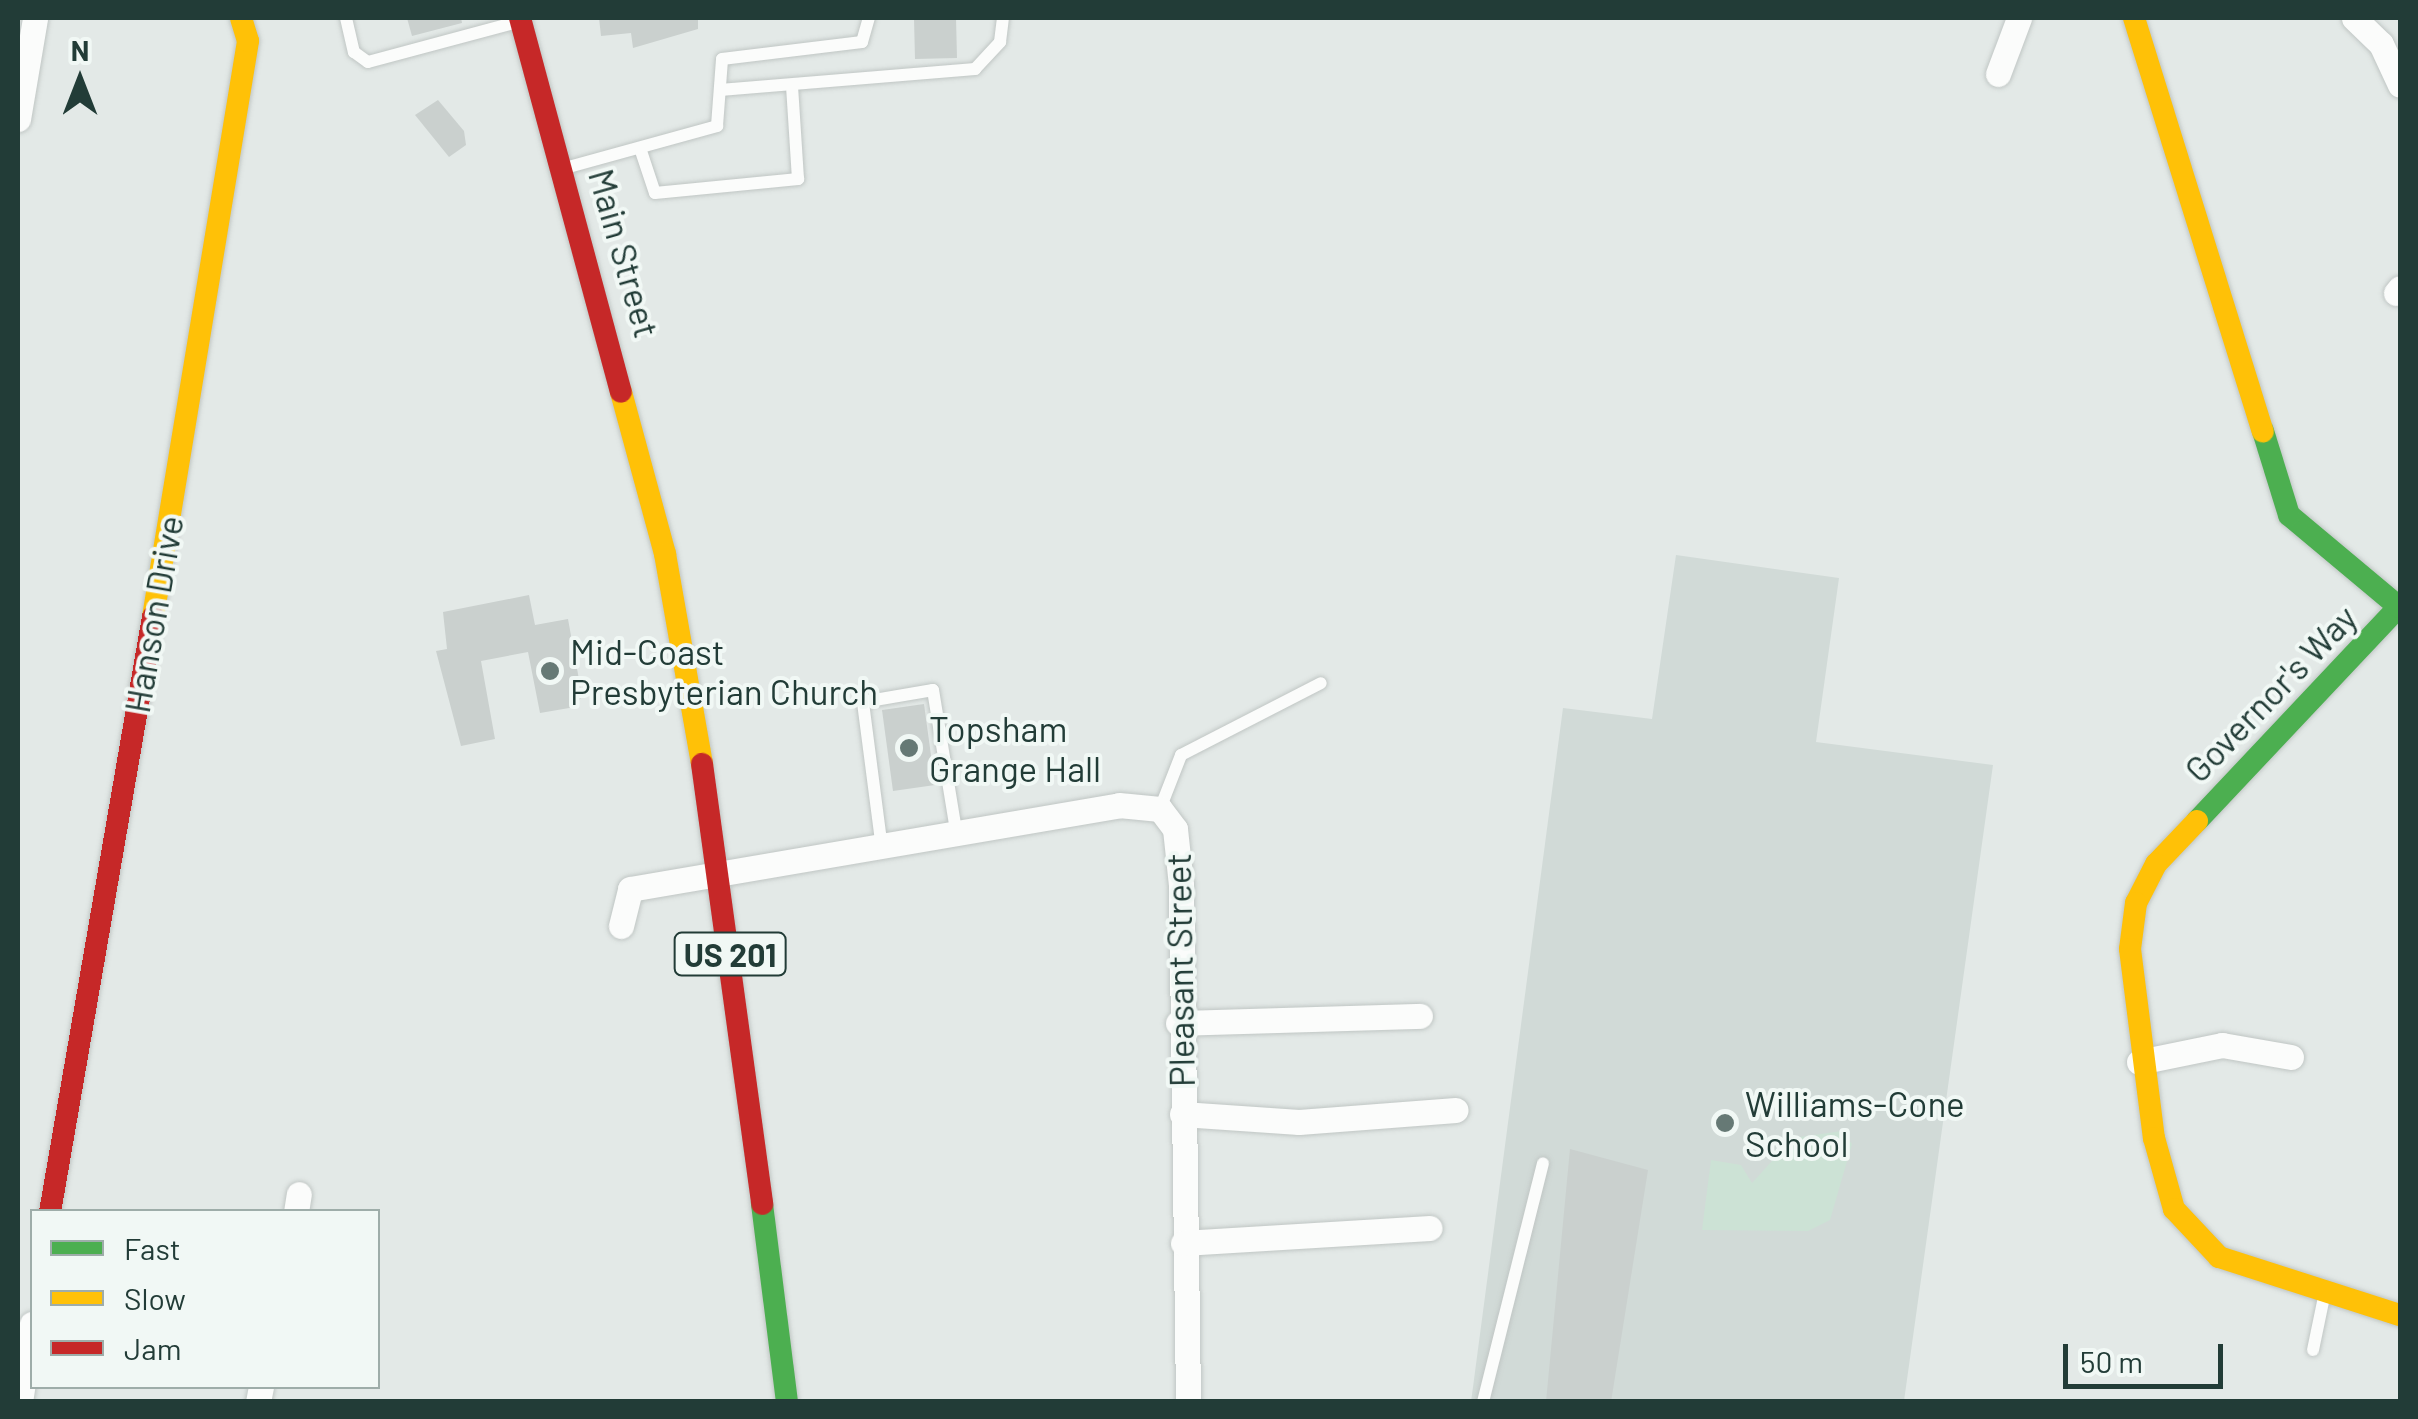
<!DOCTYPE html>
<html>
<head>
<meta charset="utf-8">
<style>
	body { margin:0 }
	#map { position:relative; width:2418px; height:1419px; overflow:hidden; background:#e3e9e7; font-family:Barlow,sans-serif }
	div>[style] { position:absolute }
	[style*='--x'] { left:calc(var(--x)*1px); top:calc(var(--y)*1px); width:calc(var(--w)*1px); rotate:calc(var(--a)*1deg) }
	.built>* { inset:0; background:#d1dad7 }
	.green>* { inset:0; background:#cce2d5 }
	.building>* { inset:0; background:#cad0ce }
	.roads { filter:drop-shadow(0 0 2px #c0c6c4) drop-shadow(0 0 2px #c0c6c4) }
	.lane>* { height:12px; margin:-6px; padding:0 6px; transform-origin:6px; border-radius:6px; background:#fbfcfb }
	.street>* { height:25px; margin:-12.5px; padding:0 12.5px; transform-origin:12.5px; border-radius:12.5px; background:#fbfcfb }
	.fast>* { height:22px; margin:-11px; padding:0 11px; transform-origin:11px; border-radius:11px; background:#4caf50 }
	.slow>* { height:22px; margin:-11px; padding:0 11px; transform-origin:11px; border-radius:11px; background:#ffc107 }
	.jam>* { height:22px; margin:-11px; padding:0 11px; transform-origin:11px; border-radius:11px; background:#c62828 }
	.dots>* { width:28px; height:28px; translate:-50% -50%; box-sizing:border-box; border:5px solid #f1f8f5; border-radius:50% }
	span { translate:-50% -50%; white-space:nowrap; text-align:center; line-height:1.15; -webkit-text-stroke:8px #f1f8f5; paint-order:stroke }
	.shield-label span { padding:2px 8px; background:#f1f8f5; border:2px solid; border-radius:8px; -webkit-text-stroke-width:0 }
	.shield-label { font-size:32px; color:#223c37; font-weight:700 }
	.street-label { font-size:35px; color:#223c37 }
	.poi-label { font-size:35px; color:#223c37 }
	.left { translate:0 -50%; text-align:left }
	.frame { position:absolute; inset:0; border:20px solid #223c37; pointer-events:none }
	.legend { position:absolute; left:30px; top:1209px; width:350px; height:180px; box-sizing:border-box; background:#f1f8f5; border:2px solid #9eada9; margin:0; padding:12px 18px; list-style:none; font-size:30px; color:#223c37 }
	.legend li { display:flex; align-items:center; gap:20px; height:50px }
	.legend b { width:50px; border:2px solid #9eada9 }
	.north { position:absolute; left:30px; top:30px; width:100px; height:100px; -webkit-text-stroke:8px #f1f8f5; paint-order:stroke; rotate:0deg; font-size:28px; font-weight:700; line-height:40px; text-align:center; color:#223c37 }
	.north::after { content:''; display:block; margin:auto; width:35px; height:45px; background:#223c37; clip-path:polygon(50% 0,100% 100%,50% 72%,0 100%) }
	.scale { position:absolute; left:2063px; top:1344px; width:160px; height:45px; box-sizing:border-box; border:5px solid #223c37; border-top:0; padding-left:12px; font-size:30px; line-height:35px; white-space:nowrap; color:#223c37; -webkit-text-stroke:8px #f1f8f5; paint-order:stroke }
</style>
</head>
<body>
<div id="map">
	<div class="built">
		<div style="clip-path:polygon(1676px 555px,1839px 578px,1816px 742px,1993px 765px,1904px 1401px,1471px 1402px,1563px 708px,1652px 719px)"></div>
	</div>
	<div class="green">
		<div style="clip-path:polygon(1842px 1131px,1852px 1144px,1830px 1220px,1808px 1231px,1702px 1230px,1711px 1160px,1741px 1165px,1752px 1183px,1793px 1138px)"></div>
	</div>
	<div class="building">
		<div style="clip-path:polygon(407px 18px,461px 18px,462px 23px,412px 36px)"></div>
		<div style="clip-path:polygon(599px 18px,698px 18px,698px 29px,633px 48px,631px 33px,601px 36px)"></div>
		<div style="clip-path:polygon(914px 18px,956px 18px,957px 58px,915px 59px)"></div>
		<div style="clip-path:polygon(438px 100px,464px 131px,466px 145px,449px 157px,415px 115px)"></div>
		<div style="clip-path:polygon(529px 595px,535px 625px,568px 619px,582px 696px,575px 707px,540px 713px,528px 652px,481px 661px,495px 739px,461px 746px,436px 651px,447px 649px,443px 612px)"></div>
		<div style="clip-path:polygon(924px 704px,935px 785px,893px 791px,882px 710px)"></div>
		<div style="clip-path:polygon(1570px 1149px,1648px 1170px,1611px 1402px,1546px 1402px)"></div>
	</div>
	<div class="roads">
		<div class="lane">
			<div style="--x:346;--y:18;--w:35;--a:77"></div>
			<div style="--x:354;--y:52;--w:17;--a:36"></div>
			<div style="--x:368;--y:62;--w:154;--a:-15"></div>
			<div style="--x:720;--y:90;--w:256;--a:-4.7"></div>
			<div style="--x:975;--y:69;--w:37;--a:-47"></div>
			<div style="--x:1000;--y:42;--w:24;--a:-83"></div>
			<div style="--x:640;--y:148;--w:47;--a:71.6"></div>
			<div style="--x:655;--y:193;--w:144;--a:-5.6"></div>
			<div style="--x:798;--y:179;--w:93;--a:-93.7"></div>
			<div style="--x:565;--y:168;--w:158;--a:-15.4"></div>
			<div style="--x:717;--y:126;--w:67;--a:-85.7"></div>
			<div style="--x:722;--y:59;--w:141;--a:-6.9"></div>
			<div style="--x:862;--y:42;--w:25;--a:-74"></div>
			<div style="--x:1160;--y:809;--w:58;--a:-68.7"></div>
			<div style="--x:1181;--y:755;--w:157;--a:-27.2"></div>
			<div style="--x:881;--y:841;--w:140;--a:-97.4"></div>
			<div style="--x:863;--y:702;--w:71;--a:-9.7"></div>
			<div style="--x:933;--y:690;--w:142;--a:80.7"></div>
			<div style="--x:2313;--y:1350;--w:59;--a:-78.3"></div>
			<div style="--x:1483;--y:1402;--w:246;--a:-75.9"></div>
		</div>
		<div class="street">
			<div style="--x:2354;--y:18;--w:37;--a:44"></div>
			<div style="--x:2381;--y:44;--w:45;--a:65.1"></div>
			<div style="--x:1998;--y:74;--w:60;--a:-69.4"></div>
			<div style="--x:18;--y:119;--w:102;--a:-80.4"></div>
			<div style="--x:2396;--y:293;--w:6;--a:-51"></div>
			<div style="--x:621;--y:926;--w:38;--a:-76"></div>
			<div style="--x:630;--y:889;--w:496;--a:-9.7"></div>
			<div style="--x:1119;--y:805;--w:41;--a:5.6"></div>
			<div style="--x:1160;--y:809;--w:25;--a:53"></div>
			<div style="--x:1175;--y:829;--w:56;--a:83.9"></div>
			<div style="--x:1181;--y:885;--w:517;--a:89.22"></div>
			<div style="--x:1178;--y:1023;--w:242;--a:-1.7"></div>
			<div style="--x:2139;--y:1062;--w:85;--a:-11.6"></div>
			<div style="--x:2222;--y:1045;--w:70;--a:9.9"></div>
			<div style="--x:1182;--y:1114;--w:117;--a:3.9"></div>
			<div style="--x:1299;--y:1122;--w:157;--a:-4.4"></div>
			<div style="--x:296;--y:1212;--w:18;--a:-81"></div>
			<div style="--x:1183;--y:1243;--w:247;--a:-3.5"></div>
			<div style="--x:20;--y:1402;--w:79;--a:-81.3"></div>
			<div style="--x:258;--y:1402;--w:16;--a:-79"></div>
		</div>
		<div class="fast">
			<div style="--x:2197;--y:821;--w:294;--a:-46.7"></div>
			<div style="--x:2399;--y:607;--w:143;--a:-140.1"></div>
			<div style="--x:2289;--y:515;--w:88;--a:-107.2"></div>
			<div style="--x:762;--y:1204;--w:200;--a:82.8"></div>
		</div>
		<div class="slow">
			<div style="--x:2134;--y:18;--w:433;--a:72.7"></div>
			<div style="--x:621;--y:392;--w:168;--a:74.8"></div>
			<div style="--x:665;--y:554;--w:213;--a:80"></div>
			<div style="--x:153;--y:617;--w:584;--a:-80.63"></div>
			<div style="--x:248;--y:41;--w:24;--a:-107"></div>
			<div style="--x:2197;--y:821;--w:59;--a:133.6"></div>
			<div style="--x:2156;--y:864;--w:44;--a:117.1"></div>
			<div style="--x:2136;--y:903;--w:46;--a:97.4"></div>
			<div style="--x:2130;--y:949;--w:191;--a:82.8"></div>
			<div style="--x:2154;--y:1138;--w:74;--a:74.3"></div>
			<div style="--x:2174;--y:1209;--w:66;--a:46.8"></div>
			<div style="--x:2219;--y:1257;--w:190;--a:17.8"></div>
		</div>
		<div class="jam">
			<div style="--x:520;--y:18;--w:387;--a:74.9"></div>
			<div style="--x:702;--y:764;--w:444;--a:82.2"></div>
			<div style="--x:50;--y:1212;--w:604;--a:-80.18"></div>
		</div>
	</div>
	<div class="dots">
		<div style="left:550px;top:671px;background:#667975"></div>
		<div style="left:909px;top:748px;background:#667975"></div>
		<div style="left:1725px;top:1123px;background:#667975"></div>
	</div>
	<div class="shield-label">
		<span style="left:730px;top:954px">US 201</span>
	</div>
	<div class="street-label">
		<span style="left:625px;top:253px;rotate:74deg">Main Street</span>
		<span style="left:153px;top:614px;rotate:-80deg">Hanson Drive</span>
		<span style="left:2270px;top:693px;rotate:-46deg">Governor's Way</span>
		<span style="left:1179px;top:970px;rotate:-91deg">Pleasant Street</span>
	</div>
	<div class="poi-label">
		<span class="left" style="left:570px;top:671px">Mid-Coast<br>Presbyterian Church</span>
		<span class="left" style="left:929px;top:748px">Topsham<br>Grange Hall</span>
		<span class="left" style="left:1745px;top:1123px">Williams-Cone<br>School</span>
	</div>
	<div class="frame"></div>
	<ul class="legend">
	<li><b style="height:12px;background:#4caf50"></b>Fast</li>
	<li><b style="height:12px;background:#ffc107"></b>Slow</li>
	<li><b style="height:12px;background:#c62828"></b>Jam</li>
	</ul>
	<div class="north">N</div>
	<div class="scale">50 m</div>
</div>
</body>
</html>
